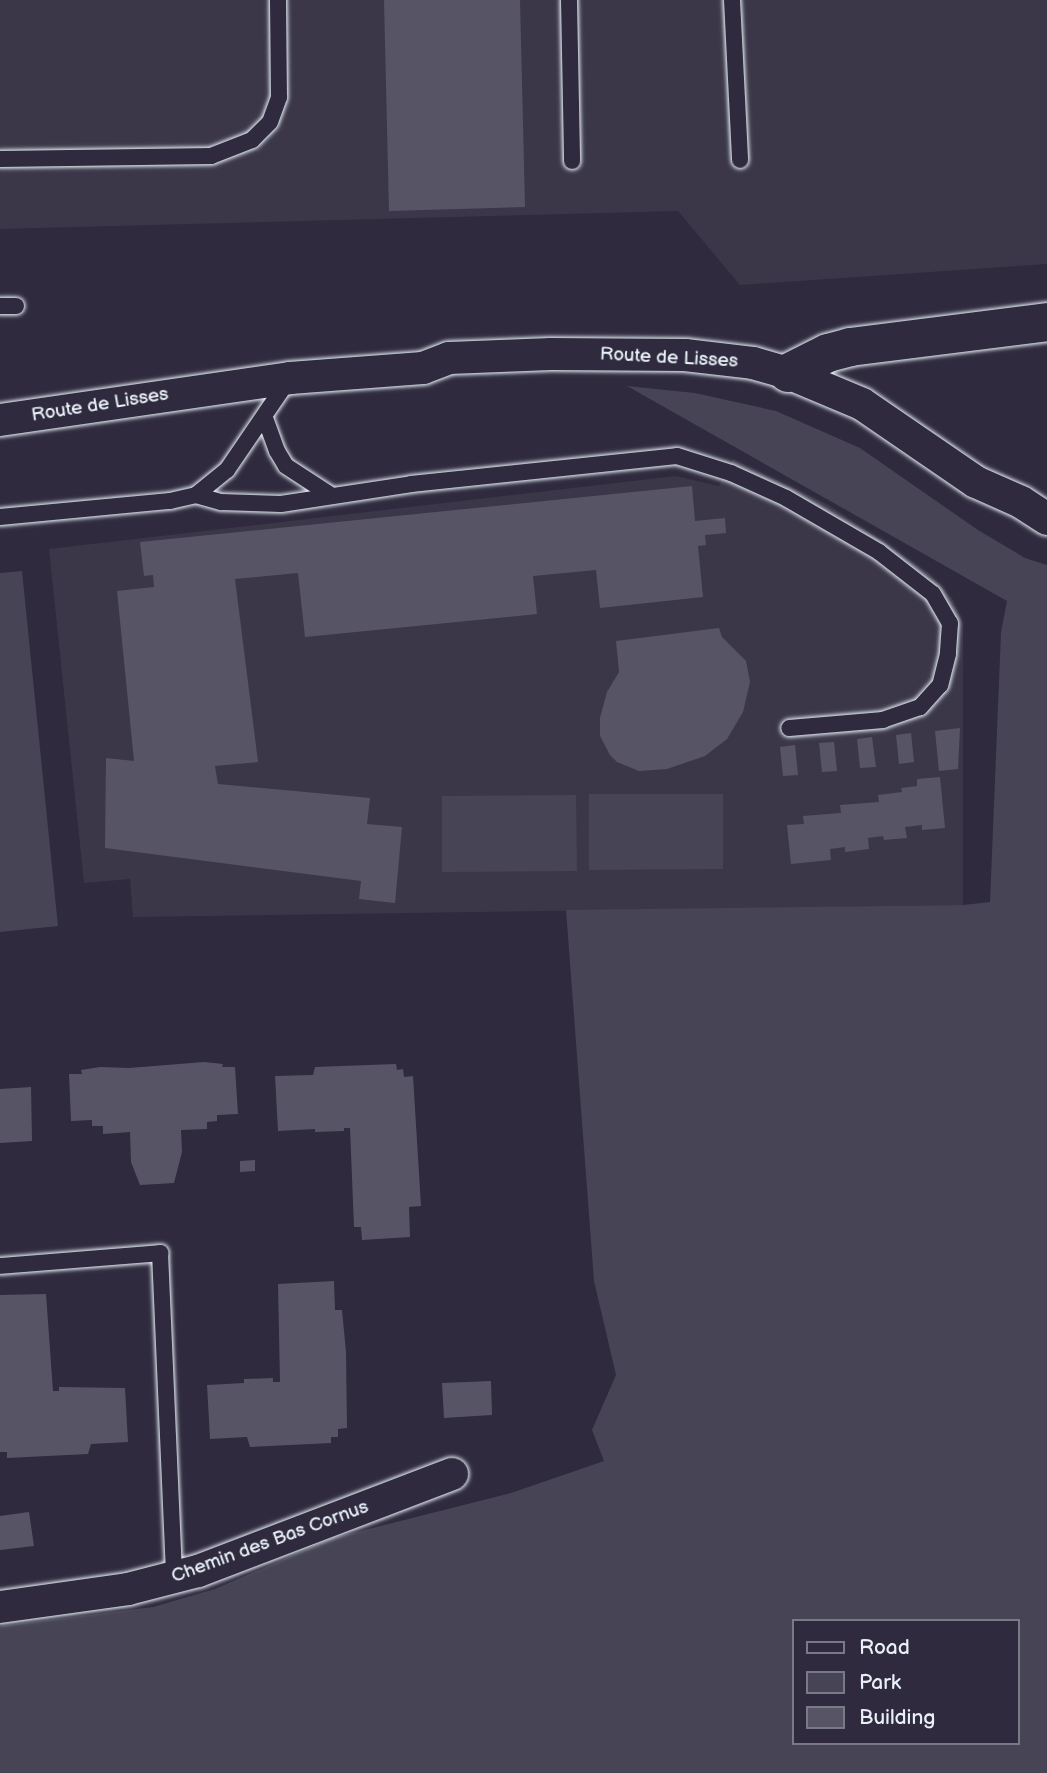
<!DOCTYPE html>
<html>
<head>
<meta charset="utf-8">
<style>
	body { margin:0 }
	#map { position:relative; width:1047px; height:1773px; overflow:hidden; background:#2f2a3d; font-family:"Balsamiq Sans",sans-serif }
	div>[style] { position:absolute }
	[style*='--x'] { left:calc(var(--x)*1px); top:calc(var(--y)*1px); width:calc(var(--w)*1px); rotate:calc(var(--a)*1deg) }
	.built>* { inset:0; background:#3b3749 }
	.green>* { inset:0; background:#464455 }
	.building>* { inset:0; background:#575565 }
	.roads { filter:drop-shadow(0 0 2px #e8f1f8) drop-shadow(0 0 2px #e8f1f8) }
	.lane>* { height:16px; margin:-8px; padding:0 8px; transform-origin:8px; border-radius:8px; background:#2f2a3d }
	.street>* { height:32px; margin:-16px; padding:0 16px; transform-origin:16px; border-radius:16px; background:#2f2a3d }
	.secondary>* { height:38px; margin:-19px; padding:0 19px; transform-origin:19px; border-radius:19px; background:#2f2a3d }
	span { translate:-50% -50%; white-space:nowrap; text-align:center; line-height:1.15; -webkit-text-stroke:5px #2f2a3d; paint-order:stroke }
	.street-label { font-size:19px; color:#e8f1f8 }
	.legend { position:absolute; left:792px; top:1619px; width:228px; height:126px; box-sizing:border-box; background:#2f2a3d; border:2px solid #797a88; margin:0; padding:9px 12px; list-style:none; font-size:21px; color:#e8f1f8 }
	.legend li { display:flex; align-items:center; gap:14px; height:35px }
	.legend b { width:35px; border:2px solid #797a88 }
</style>
</head>
<body>
<div id="map">
	<div class="built">
		<div style="clip-path:polygon(0 0,1047px 0,1047px 264px,740px 285px,678px 211px,0 229px)"></div>
		<div style="clip-path:polygon(733px 459px,827px 504px,930px 574px,953px 600px,963px 623px,963px 905px,133px 917px,130px 879px,84px 883px,49px 549px,676px 476px,719px 486px)"></div>
	</div>
	<div class="green">
		<div style="clip-path:polygon(evenodd,627px 386px,695px 393px,776px 411px,860px 448px,978px 530px,1025px 558px,1047px 565px,1047px 1773px,0 1773px,0 1626px,153px 1607px,215px 1589px,333px 1538px,511px 1493px,604px 1461px,592px 1430px,616px 1375px,594px 1281px,566px 910px,963px 905px,990px 902px,1001px 632px,1007px 601px,627px 386px,793px 1621px,1017px 1621px,1017px 1743px,793px 1743px,793px 1621px)"></div>
		<div style="clip-path:polygon(22px 571px,58px 926px,0 932px,0 573px)"></div>
		<div style="clip-path:polygon(589px 794px,723px 794px,723px 869px,589px 870px)"></div>
		<div style="clip-path:polygon(576px 795px,577px 871px,442px 872px,442px 796px)"></div>
	</div>
	<div class="building">
		<div style="clip-path:polygon(384px 0,520px 0,525px 207px,389px 211px)"></div>
		<div style="clip-path:polygon(692px 486px,695px 521px,725px 518px,726px 533px,705px 535px,706px 545px,698px 546px,703px 597px,600px 608px,596px 570px,533px 576px,537px 614px,305px 637px,298px 573px,235px 579px,258px 762px,215px 766px,218px 784px,370px 798px,367px 824px,402px 827px,395px 903px,359px 899px,361px 881px,105px 848px,106px 758px,134px 761px,117px 591px,154px 587px,153px 575px,144px 576px,140px 542px)"></div>
		<div style="clip-path:polygon(719px 628px,722px 637px,746px 661px,750px 682px,743px 712px,727px 739px,705px 756px,667px 769px,639px 771px,617px 762px,610px 755px,600px 736px,600px 718px,607px 692px,619px 672px,616px 641px)"></div>
		<div style="clip-path:polygon(960px 728px,958px 769px,939px 771px,935px 731px)"></div>
		<div style="clip-path:polygon(911px 733px,914px 762px,899px 764px,896px 735px)"></div>
		<div style="clip-path:polygon(872px 737px,876px 767px,860px 768px,857px 739px)"></div>
		<div style="clip-path:polygon(834px 742px,837px 771px,822px 772px,819px 743px)"></div>
		<div style="clip-path:polygon(795px 745px,798px 775px,783px 776px,780px 747px)"></div>
		<div style="clip-path:polygon(940px 777px,945px 828px,922px 830px,922px 825px,905px 827px,907px 838px,884px 840px,883px 836px,868px 838px,869px 849px,845px 852px,845px 847px,830px 849px,831px 860px,791px 864px,787px 825px,804px 824px,803px 816px,841px 813px,840px 805px,879px 802px,878px 795px,902px 792px,901px 788px,917px 786px,917px 779px)"></div>
		<div style="clip-path:polygon(204px 1062px,223px 1064px,222px 1067px,235px 1067px,238px 1114px,217px 1115px,217px 1121px,207px 1122px,207px 1129px,181px 1130px,182px 1152px,174px 1183px,140px 1185px,131px 1162px,130px 1132px,103px 1134px,103px 1126px,92px 1126px,92px 1120px,71px 1121px,69px 1074px,82px 1074px,81px 1070px,100px 1067px,129px 1068px)"></div>
		<div style="clip-path:polygon(396px 1064px,397px 1070px,403px 1069px,404px 1077px,413px 1076px,421px 1206px,409px 1207px,410px 1237px,362px 1240px,361px 1227px,354px 1227px,350px 1128px,344px 1128px,344px 1131px,315px 1132px,315px 1129px,278px 1131px,275px 1076px,313px 1075px,315px 1067px)"></div>
		<div style="clip-path:polygon(31px 1087px,32px 1141px,0 1143px,0 1089px)"></div>
		<div style="clip-path:polygon(255px 1160px,255px 1171px,240px 1172px,240px 1161px)"></div>
		<div style="clip-path:polygon(334px 1281px,335px 1310px,342px 1310px,346px 1352px,347px 1428px,338px 1429px,338px 1437px,331px 1437px,331px 1443px,250px 1447px,247px 1437px,210px 1439px,207px 1385px,244px 1383px,244px 1379px,273px 1378px,273px 1382px,280px 1382px,278px 1284px)"></div>
		<div style="clip-path:polygon(46px 1294px,53px 1391px,59px 1391px,59px 1387px,125px 1388px,128px 1442px,91px 1444px,88px 1454px,7px 1458px,7px 1452px,0 1452px,0 1295px)"></div>
		<div style="clip-path:polygon(491px 1381px,492px 1415px,444px 1418px,442px 1383px)"></div>
		<div style="clip-path:polygon(29px 1512px,34px 1546px,0 1550px,0 1516px)"></div>
	</div>
	<div class="roads">
		<div class="lane">
			<div style="--x:569;--y:0;--w:161;--a:88.9"></div>
			<div style="--x:732;--y:0;--w:160;--a:87.1"></div>
			<div style="--x:0;--y:159;--w:211;--a:-0.8"></div>
			<div style="--x:211;--y:156;--w:44;--a:-21.3"></div>
			<div style="--x:252;--y:140;--w:25;--a:-45"></div>
			<div style="--x:270;--y:122;--w:27;--a:-70"></div>
			<div style="--x:279;--y:97;--w:97;--a:-90.6"></div>
			<div style="--x:0;--y:306;--w:16;--a:0"></div>
			<div style="--x:265;--y:418;--w:35;--a:70"></div>
			<div style="--x:277;--y:451;--w:17;--a:59"></div>
			<div style="--x:286;--y:466;--w:55;--a:33.1"></div>
			<div style="--x:196;--y:495;--w:26;--a:16"></div>
			<div style="--x:221;--y:502;--w:60;--a:1.9"></div>
			<div style="--x:281;--y:504;--w:132;--a:-8.7"></div>
			<div style="--x:411;--y:484;--w:267;--a:-6"></div>
			<div style="--x:677;--y:456;--w:57;--a:17.5"></div>
			<div style="--x:731;--y:473;--w:60;--a:24.4"></div>
			<div style="--x:786;--y:498;--w:108;--a:30.1"></div>
			<div style="--x:879;--y:552;--w:68;--a:37.9"></div>
			<div style="--x:933;--y:594;--w:34;--a:60"></div>
			<div style="--x:950;--y:623;--w:31;--a:94"></div>
			<div style="--x:948;--y:654;--w:32;--a:104"></div>
			<div style="--x:940;--y:685;--w:30;--a:132"></div>
			<div style="--x:920;--y:707;--w:39;--a:161"></div>
			<div style="--x:883;--y:720;--w:94;--a:175.1"></div>
			<div style="--x:0;--y:517;--w:171;--a:-5.4"></div>
			<div style="--x:170;--y:501;--w:27;--a:-13"></div>
			<div style="--x:196;--y:495;--w:40;--a:-39"></div>
			<div style="--x:227;--y:470;--w:110;--a:-55.7"></div>
			<div style="--x:0;--y:1266;--w:161;--a:-4.6"></div>
			<div style="--x:160;--y:1253;--w:325;--a:87.5"></div>
		</div>
		<div class="street">
			<div style="--x:0;--y:420;--w:293;--a:-8.2"></div>
			<div style="--x:290;--y:378;--w:133;--a:-4.3"></div>
			<div style="--x:423;--y:368;--w:28;--a:-21"></div>
			<div style="--x:449;--y:358;--w:102;--a:-2.2"></div>
			<div style="--x:551;--y:354;--w:134;--a:0.4"></div>
			<div style="--x:685;--y:355;--w:68;--a:6.7"></div>
			<div style="--x:753;--y:363;--w:36;--a:16"></div>
			<div style="--x:788;--y:373;--w:80;--a:22.7"></div>
			<div style="--x:862;--y:404;--w:138;--a:34.4"></div>
			<div style="--x:976;--y:482;--w:49;--a:24"></div>
			<div style="--x:1021;--y:502;--w:31;--a:33"></div>
			<div style="--x:0;--y:1607;--w:129;--a:-8"></div>
			<div style="--x:128;--y:1589;--w:72;--a:-14.4"></div>
			<div style="--x:198;--y:1571;--w:272;--a:-20.9"></div>
		</div>
		<div class="secondary">
			<div style="--x:788;--y:373;--w:45;--a:-26.6"></div>
			<div style="--x:828;--y:353;--w:23;--a:-15"></div>
			<div style="--x:850;--y:347;--w:199;--a:-7.2"></div>
		</div>
	</div>
	<div class="street-label">
		<span style="left:669px;top:358px;rotate:3deg">Route de Lisses</span>
		<span style="left:100px;top:405px;rotate:-9deg">Route de Lisses</span>
		<span style="left:270px;top:1542px;rotate:-20deg">Chemin des Bas Cornus</span>
	</div>
	<ul class="legend">
	<li><b style="height:9px;background:#2f2a3d"></b>Road</li>
	<li><b style="height:19px;background:#464455"></b>Park</li>
	<li><b style="height:19px;background:#575565"></b>Building</li>
	</ul>
</div>
</body>
</html>
